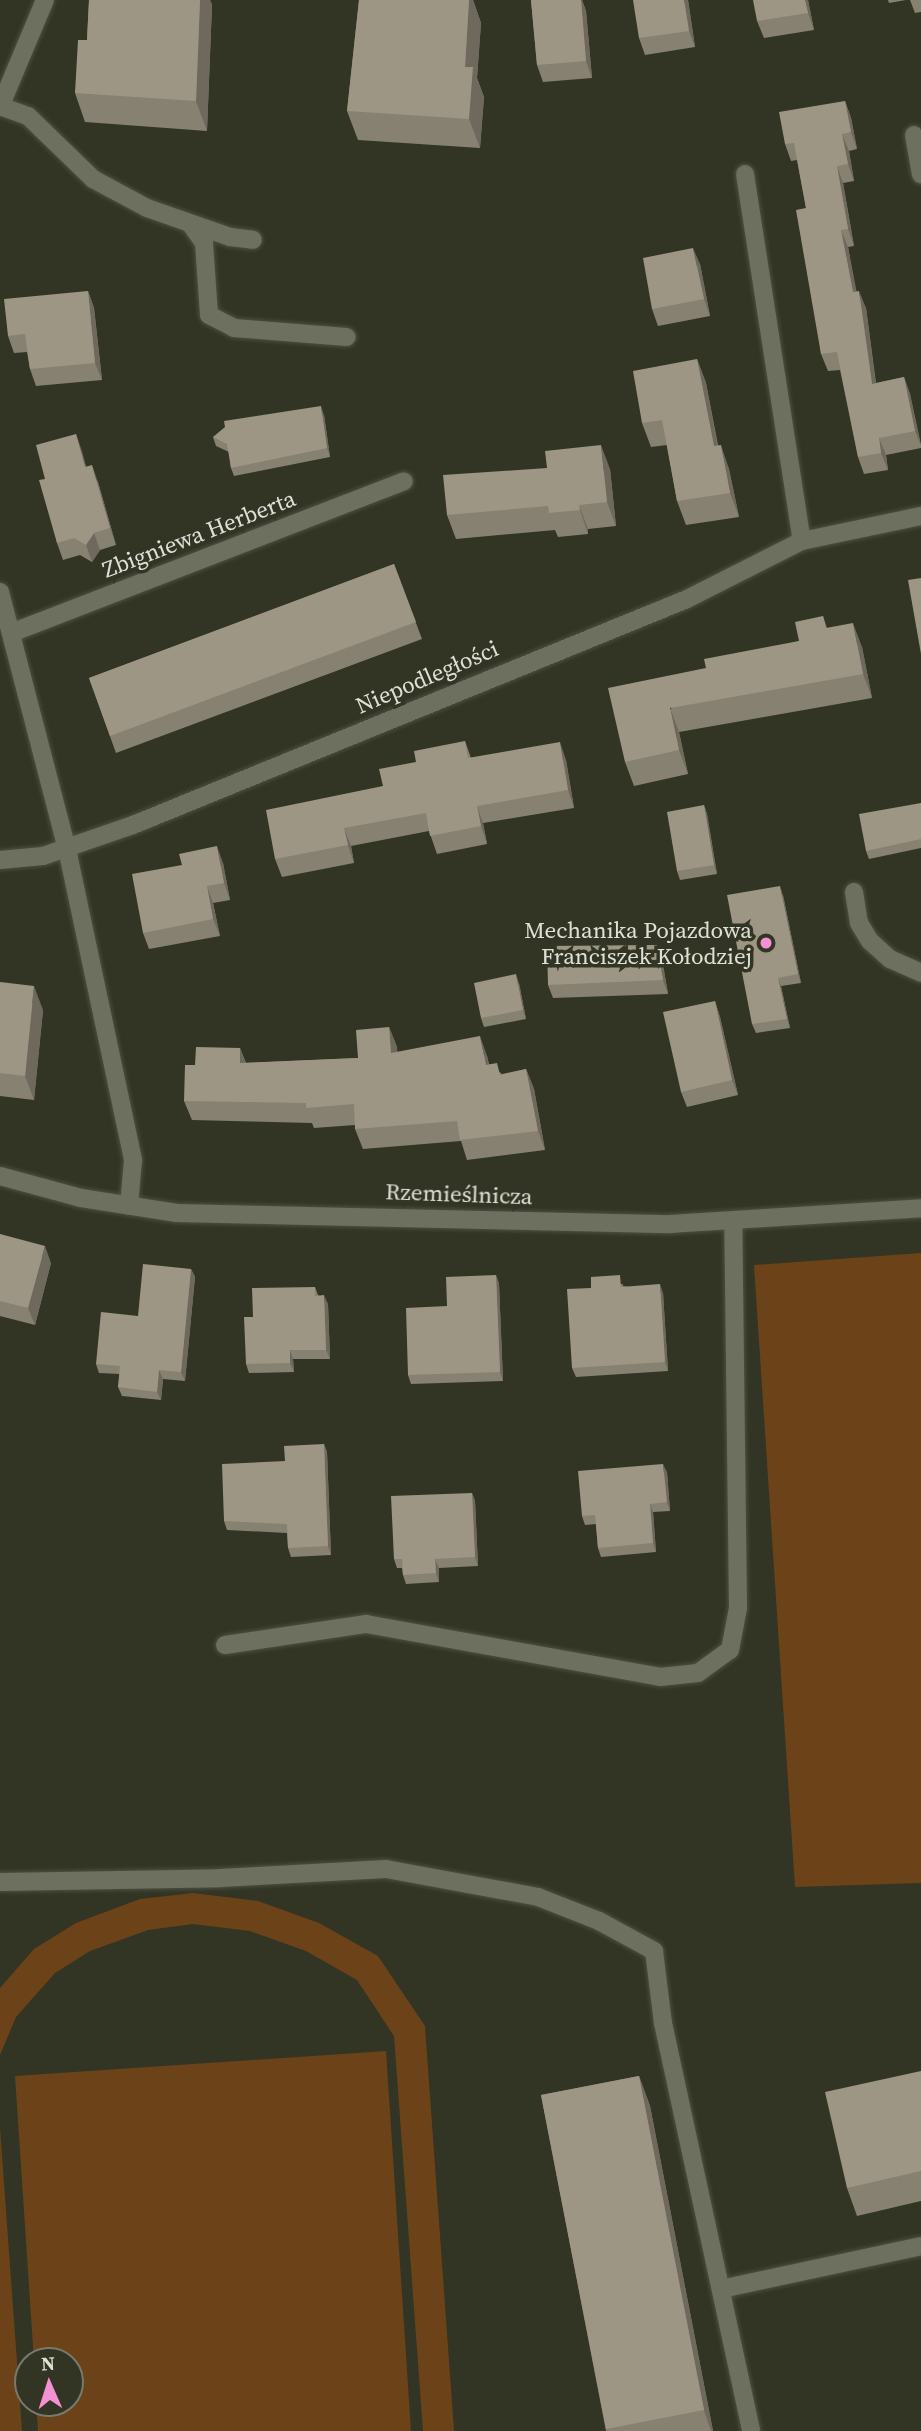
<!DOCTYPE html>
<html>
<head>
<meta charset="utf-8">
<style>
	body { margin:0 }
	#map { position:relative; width:921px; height:2431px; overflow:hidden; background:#323524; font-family:"Source Serif 4",serif }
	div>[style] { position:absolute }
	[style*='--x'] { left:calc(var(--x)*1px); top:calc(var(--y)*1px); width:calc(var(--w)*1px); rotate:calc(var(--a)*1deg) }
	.green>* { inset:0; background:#6c4219 }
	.roads { filter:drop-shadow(0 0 2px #4d4f42) drop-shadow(0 0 2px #4d4f42) }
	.minor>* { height:18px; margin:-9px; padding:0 9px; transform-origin:9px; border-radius:9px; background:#6d705e }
	.wall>* { inset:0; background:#878172 }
	.shaded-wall>* { inset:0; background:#6e695c }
	.building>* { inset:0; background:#9d9684 }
	.dots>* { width:19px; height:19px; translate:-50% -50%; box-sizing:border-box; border:4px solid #323524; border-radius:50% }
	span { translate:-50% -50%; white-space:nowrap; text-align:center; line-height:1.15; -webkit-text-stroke:7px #323524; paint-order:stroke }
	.street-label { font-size:23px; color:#dfe1d7 }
	.poi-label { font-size:23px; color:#dfe1d7 }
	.right { translate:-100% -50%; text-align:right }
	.north { position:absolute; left:14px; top:2347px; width:70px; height:70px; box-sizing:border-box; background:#323524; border:2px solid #777a6c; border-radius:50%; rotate:357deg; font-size:19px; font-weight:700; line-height:28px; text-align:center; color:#dfe1d7 }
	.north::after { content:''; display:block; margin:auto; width:24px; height:32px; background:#f491d4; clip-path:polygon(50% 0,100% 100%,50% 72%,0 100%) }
</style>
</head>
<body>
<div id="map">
	<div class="green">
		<div style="clip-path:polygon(921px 1253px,921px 1883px,795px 1887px,754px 1265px)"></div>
		<div style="clip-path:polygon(193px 1893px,258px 1901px,319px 1923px,378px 1956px,425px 2026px,454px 2431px,423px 2431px,394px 2036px,357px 1980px,306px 1951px,250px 1931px,193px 1924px,148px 1930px,90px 1951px,55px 1973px,16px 2017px,0 2055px,0 1988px,34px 1949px,76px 1923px,140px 1899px)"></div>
		<div style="clip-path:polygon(386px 2051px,411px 2431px,38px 2431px,36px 2403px,70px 2403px,70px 2361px,34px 2361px,15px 2076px)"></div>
		<div style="clip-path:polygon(0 2128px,22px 2431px,0 2431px)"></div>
	</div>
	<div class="roads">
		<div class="minor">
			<div style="--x:0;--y:106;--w:30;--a:20"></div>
			<div style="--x:28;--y:116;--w:91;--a:44.1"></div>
			<div style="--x:93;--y:179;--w:61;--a:28.2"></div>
			<div style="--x:147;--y:208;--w:88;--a:19.3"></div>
			<div style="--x:230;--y:237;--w:23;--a:7"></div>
			<div style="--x:0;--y:107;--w:116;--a:-67.2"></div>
			<div style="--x:914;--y:135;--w:40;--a:80"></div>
			<div style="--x:745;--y:174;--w:371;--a:81.2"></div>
			<div style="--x:192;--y:226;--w:21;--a:55"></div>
			<div style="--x:204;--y:243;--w:72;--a:86"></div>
			<div style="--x:209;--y:315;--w:28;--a:27"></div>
			<div style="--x:234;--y:328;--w:113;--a:4.6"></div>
			<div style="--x:0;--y:592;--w:266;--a:75.4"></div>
			<div style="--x:67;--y:849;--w:318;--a:78"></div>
			<div style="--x:133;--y:1160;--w:46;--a:95"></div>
			<div style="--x:11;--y:633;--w:421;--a:-21.1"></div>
			<div style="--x:0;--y:860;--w:43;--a:-5.3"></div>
			<div style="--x:43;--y:856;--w:95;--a:-19"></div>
			<div style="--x:133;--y:825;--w:598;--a:-22.19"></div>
			<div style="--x:687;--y:599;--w:129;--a:-26.8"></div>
			<div style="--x:802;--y:541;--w:122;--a:-11.9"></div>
			<div style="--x:854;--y:892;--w:31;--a:81"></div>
			<div style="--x:859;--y:923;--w:21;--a:59"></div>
			<div style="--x:870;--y:941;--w:27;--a:42"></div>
			<div style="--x:890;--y:959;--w:34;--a:24"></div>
			<div style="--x:0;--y:1176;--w:84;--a:15.2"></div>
			<div style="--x:81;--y:1198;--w:97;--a:8.9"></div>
			<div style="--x:177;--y:1213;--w:493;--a:1.3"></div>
			<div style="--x:670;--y:1224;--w:252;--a:-3.6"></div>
			<div style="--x:225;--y:1645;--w:143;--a:-8.5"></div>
			<div style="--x:366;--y:1624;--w:299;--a:10.2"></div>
			<div style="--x:660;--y:1677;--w:38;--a:-6"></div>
			<div style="--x:698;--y:1673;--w:39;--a:-36"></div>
			<div style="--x:730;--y:1650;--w:43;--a:-79.2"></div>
			<div style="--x:738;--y:1608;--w:385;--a:-90.7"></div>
			<div style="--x:0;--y:1882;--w:221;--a:-1"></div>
			<div style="--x:221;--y:1878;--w:165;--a:-3.1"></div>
			<div style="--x:386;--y:1869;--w:155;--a:10.4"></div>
			<div style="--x:538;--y:1897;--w:66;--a:21.5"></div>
			<div style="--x:599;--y:1921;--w:63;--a:28.6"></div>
			<div style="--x:654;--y:1951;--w:73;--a:82.9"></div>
			<div style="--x:663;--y:2023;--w:417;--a:77.8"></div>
			<div style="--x:721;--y:2289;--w:205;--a:-12.1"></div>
		</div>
	</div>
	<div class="wall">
		<div style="clip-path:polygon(89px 0,210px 0,212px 5px,207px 131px,85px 122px,75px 93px,87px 40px)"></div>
		<div style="clip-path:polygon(359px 0,473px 0,481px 23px,477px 78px,484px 97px,480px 148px,358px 140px,347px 111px)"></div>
		<div style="clip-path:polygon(531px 0,582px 0,586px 11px,592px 78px,543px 82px,537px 65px)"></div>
		<div style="clip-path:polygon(688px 0,695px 47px,645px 55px,639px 38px)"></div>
		<div style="clip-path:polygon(808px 0,814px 30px,764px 38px,757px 21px)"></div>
		<div style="clip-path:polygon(888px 0,906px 0,889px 3px)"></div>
		<div style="clip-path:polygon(910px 0,921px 0,921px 12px,915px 13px)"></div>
		<div style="clip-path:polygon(845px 101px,851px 118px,857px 149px,849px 151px,854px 181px,843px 183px,854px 246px,848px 247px,856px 292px,866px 308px,876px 383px,904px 377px,910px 394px,921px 445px,921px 448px,886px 455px,888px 470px,864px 474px,858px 457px,840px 370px,828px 371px,821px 354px,806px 208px,797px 160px,791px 161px,785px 144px)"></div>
		<div style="clip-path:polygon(700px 264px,710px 316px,658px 326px,652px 309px)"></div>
		<div style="clip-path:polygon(88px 291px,94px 308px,102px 380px,36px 386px,30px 369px,27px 352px,14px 353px,8px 336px)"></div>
		<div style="clip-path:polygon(697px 359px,706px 383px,718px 445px,729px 469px,739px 517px,686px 525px,677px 501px,667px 445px,651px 447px,642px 423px)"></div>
		<div style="clip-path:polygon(324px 415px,330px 457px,234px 476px,231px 468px,229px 452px,216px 446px,213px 437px)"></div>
		<div style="clip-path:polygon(76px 434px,86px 467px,98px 482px,116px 545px,100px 550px,92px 562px,80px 555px,63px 560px,57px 543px,45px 479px)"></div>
		<div style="clip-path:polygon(610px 469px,616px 526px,588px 529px,588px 534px,558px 537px,555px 530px,456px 539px,447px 515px)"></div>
		<div style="clip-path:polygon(394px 564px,422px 639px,116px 753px,89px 678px)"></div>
		<div style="clip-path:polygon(823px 616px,827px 628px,862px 647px,872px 698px,679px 732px,688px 774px,634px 786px,625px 762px,706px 668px,799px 641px)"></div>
		<div style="clip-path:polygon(465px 741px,471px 758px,566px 760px,574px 808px,483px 823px,487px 844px,437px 854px,429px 831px,351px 846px,354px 863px,282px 877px,275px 859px,383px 786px)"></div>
		<div style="clip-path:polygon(921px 803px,921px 848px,869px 859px,866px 851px)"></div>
		<div style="clip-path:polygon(704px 805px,707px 814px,717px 874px,680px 880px,677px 871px)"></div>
		<div style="clip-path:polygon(223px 863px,230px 900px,213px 903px,220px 936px,149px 949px,143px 933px)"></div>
		<div style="clip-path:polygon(783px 895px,801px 983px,781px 986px,790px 1028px,756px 1033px,752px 1024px)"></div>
		<div style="clip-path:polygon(662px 959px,668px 994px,553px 998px,548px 985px)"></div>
		<div style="clip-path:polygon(0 982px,43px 1010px,34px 1100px,0 1096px)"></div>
		<div style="clip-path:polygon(519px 983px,526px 1019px,484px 1027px,481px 1018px)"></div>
		<div style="clip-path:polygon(715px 1001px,720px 1017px,738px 1095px,687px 1107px,681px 1092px)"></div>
		<div style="clip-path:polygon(389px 1027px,397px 1047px,397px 1052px,487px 1056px,489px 1064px,502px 1074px,526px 1069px,534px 1089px,545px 1150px,467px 1160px,461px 1141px,363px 1149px,355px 1129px,355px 1125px,314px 1128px,312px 1123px,192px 1120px,184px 1101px,240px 1048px,246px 1063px,358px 1058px)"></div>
		<div style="clip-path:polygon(0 1234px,51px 1263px,35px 1325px,0 1316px)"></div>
		<div style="clip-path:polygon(191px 1269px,195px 1277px,185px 1381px,163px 1379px,161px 1400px,122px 1396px,118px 1387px,120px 1374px,99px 1373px,96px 1364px)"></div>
		<div style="clip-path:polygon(496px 1275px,499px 1284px,503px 1381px,411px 1384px,408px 1375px,447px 1306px)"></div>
		<div style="clip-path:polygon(623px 1284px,623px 1286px,663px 1293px,668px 1371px,576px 1377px,572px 1368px,591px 1288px)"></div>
		<div style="clip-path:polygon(315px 1287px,318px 1295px,328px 1304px,330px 1359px,293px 1359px,294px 1372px,249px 1373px,246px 1364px,253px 1317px)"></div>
		<div style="clip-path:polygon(324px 1444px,327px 1452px,331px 1555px,291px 1557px,288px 1548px,287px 1533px,227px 1530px,224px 1521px,285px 1461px)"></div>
		<div style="clip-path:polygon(667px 1472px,670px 1511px,653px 1512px,656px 1552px,601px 1557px,598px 1548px,596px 1524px,585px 1525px,582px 1516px)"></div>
		<div style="clip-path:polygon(472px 1493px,475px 1501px,478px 1566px,439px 1568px,439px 1582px,406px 1584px,403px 1575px,402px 1568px,397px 1568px,394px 1559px)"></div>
		<div style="clip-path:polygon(921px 2071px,921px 2201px,857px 2216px,847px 2188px)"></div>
		<div style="clip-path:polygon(639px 2076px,650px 2106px,713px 2431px,606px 2431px,541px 2095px)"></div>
	</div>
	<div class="shaded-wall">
		<div style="clip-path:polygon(200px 0,210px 0,212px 5px,207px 131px,196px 101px)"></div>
		<div style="clip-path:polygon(469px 0,473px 0,481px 23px,477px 78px,484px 97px,480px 148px,469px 119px,465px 67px)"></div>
		<div style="clip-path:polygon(581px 0,582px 0,586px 11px,592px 78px,586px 61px)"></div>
		<div style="clip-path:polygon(684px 0,688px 0,695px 47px,689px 31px)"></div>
		<div style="clip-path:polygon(805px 0,808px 0,814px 30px,808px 13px)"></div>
		<div style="clip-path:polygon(845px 101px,851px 118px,857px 149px,851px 132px)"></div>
		<div style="clip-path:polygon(842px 134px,849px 151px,854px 181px,848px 164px)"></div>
		<div style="clip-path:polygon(837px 166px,843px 183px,854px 246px,848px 229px)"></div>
		<div style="clip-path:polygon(841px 230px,848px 247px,860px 309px,853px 292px)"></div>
		<div style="clip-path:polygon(693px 248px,700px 264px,710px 316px,704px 299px)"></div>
		<div style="clip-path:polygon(88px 291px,94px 308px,102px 380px,95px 363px)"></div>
		<div style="clip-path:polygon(859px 291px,866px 308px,878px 401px,872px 384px)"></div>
		<div style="clip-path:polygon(697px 359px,706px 383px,722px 470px,714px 446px)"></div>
		<div style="clip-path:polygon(904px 377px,910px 394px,921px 446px,915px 431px)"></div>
		<div style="clip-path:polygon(321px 406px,324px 415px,330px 457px,327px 448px)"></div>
		<div style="clip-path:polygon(76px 434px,82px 451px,91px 484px,85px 467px)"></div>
		<div style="clip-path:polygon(879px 438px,886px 455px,888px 470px,881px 453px)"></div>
		<div style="clip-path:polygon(601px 445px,610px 469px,616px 526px,607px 502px)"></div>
		<div style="clip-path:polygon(721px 445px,729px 469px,739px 517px,730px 493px)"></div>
		<div style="clip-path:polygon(92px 465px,98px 482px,116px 545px,110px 528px)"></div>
		<div style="clip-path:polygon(579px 505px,588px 529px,588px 534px,580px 510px)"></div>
		<div style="clip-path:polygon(94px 533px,100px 550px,92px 562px,86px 545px)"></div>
		<div style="clip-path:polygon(853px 623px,862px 647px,872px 698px,863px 674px)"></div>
		<div style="clip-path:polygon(670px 708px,679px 732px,688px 774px,679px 750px)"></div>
		<div style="clip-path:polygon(560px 742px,566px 760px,574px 808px,568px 790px)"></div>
		<div style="clip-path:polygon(704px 805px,707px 814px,717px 874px,714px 865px)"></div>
		<div style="clip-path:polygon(477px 806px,483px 823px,487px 844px,481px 826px)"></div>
		<div style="clip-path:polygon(344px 828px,351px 846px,354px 863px,348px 845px)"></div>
		<div style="clip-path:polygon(217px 846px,223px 863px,230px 900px,224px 883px)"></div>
		<div style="clip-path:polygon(207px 886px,213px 903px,220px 936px,213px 919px)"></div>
		<div style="clip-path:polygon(780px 886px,783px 895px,801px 983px,798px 974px)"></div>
		<div style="clip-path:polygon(657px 945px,662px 959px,668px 994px,663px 980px)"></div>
		<div style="clip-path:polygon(516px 974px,519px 983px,526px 1019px,523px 1010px)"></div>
		<div style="clip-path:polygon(778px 978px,781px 986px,790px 1028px,787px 1019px)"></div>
		<div style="clip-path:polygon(34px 986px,43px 1010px,34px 1100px,25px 1076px)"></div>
		<div style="clip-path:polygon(715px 1001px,720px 1017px,738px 1095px,732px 1080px)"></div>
		<div style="clip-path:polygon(389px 1027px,397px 1047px,399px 1073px,391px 1053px)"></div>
		<div style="clip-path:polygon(480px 1036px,487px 1056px,493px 1085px,486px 1065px)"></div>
		<div style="clip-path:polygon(240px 1048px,247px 1068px,240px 1063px)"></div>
		<div style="clip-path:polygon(526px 1069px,534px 1089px,545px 1150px,538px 1131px)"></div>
		<div style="clip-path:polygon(45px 1246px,51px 1263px,35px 1325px,28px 1308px)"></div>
		<div style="clip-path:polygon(191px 1269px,195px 1277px,185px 1381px,181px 1372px)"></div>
		<div style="clip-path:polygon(496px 1275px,499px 1284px,503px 1381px,500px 1372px)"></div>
		<div style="clip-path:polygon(660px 1284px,663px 1293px,668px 1371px,665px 1362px)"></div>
		<div style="clip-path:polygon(324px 1295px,328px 1304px,330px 1359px,326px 1350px)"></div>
		<div style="clip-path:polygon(290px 1350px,293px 1359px,294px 1372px,290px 1363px)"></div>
		<div style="clip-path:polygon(159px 1370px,163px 1379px,161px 1400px,157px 1392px)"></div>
		<div style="clip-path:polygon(324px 1444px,327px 1452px,331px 1555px,328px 1546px)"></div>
		<div style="clip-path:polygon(663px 1464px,667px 1472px,670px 1511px,667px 1502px)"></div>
		<div style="clip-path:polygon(472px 1493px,475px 1501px,478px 1566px,475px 1557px)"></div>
		<div style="clip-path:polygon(650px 1504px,653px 1512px,656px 1552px,653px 1543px)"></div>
		<div style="clip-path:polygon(435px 1559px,439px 1568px,439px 1582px,436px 1573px)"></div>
		<div style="clip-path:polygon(639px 2076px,650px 2106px,713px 2431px,711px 2431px,704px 2410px)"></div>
	</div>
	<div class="building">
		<div style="clip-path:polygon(89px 0,200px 0,196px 101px,75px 93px,78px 40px,87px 40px)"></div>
		<div style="clip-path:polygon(359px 0,469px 0,465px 67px,473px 67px,469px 119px,347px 111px)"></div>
		<div style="clip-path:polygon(531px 0,581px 0,586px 61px,537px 65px)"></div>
		<div style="clip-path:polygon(633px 0,684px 0,689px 31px,639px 38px)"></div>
		<div style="clip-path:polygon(753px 0,805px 0,808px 13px,757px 21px)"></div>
		<div style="clip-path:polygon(845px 101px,851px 132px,842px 134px,848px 164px,837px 166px,848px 229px,841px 230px,853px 292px,859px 291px,872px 384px,904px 377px,915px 431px,879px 438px,881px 453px,858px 457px,837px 352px,821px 354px,796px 210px,806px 208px,794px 143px,785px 144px,779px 112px)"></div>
		<div style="clip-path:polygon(693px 248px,704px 299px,652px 309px,643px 258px)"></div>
		<div style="clip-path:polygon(88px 291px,95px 363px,30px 369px,25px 334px,8px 336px,4px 299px)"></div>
		<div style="clip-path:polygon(697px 359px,714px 446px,721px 445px,730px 493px,677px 501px,662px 420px,642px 423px,633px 371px)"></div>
		<div style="clip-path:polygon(321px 406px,327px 448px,231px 468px,227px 444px,213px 437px,225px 427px,224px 421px)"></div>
		<div style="clip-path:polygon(76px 434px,85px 467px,92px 465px,110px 528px,94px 533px,86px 545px,74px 538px,57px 543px,39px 480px,45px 479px,36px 445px)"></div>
		<div style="clip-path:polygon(601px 445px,607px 502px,579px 505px,580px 510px,549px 513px,548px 506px,447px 515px,443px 475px,547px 468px,545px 451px)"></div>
		<div style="clip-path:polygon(394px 564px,416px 622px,110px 736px,89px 678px)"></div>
		<div style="clip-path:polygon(921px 578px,921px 654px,908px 580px)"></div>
		<div style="clip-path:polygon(823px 616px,826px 628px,853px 623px,863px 674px,670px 708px,679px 750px,625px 762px,608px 688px,706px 668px,704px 659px,799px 641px,795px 622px)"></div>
		<div style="clip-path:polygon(465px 741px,468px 758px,560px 742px,568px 790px,477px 806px,481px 826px,430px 836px,426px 813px,344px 828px,348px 845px,275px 859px,266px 810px,383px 786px,379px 769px,416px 762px,414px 751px)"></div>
		<div style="clip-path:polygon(921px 803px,921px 839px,866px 851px,859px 814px)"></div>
		<div style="clip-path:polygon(704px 805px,714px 865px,677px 871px,667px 812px)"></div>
		<div style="clip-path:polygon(217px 846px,224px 883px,207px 886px,213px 919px,143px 933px,132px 874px,182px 865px,179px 854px)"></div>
		<div style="clip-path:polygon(780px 886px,798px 974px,778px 978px,787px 1019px,752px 1024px,727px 895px)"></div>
		<div style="clip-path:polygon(657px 945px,663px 980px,548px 985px,547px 946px)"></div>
		<div style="clip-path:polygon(516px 974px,523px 1010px,481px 1018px,474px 983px)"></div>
		<div style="clip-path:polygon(0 982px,34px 986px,25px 1076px,0 1073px)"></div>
		<div style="clip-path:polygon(715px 1001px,732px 1080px,681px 1092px,663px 1012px)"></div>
		<div style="clip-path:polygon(389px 1027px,391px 1053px,480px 1036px,486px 1065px,497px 1063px,500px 1075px,526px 1069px,538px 1131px,460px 1140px,457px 1121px,355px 1129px,354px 1104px,306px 1108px,306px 1103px,184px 1101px,185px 1065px,195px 1065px,196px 1047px,240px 1048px,240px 1063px,358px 1058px,356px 1030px)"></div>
		<div style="clip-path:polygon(0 1234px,45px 1246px,28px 1308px,0 1301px)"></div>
		<div style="clip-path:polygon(143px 1264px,191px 1269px,181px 1372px,159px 1370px,157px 1392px,118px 1387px,120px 1366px,96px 1364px,101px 1312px,138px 1316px)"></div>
		<div style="clip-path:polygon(496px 1275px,500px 1372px,408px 1375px,406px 1308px,447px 1306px,446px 1277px)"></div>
		<div style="clip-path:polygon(620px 1275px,621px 1287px,660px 1284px,665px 1362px,572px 1368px,567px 1289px,591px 1288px,591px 1277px)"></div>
		<div style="clip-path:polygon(315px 1287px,315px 1296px,324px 1295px,326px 1350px,290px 1350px,290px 1363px,246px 1364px,244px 1317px,253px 1317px,252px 1288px)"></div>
		<div style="clip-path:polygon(324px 1444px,328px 1546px,288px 1548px,287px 1524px,224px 1521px,222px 1464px,285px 1461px,284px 1446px)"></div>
		<div style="clip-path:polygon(663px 1464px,667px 1502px,650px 1504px,653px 1543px,598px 1548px,595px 1515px,582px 1516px,578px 1471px)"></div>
		<div style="clip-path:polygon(472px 1493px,475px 1557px,435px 1559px,436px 1573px,403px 1575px,402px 1559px,394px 1559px,391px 1496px)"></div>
		<div style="clip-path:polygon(921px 2071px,921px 2171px,847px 2188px,825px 2092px)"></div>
		<div style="clip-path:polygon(639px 2076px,704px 2410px,606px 2429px,541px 2095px)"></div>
	</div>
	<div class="dots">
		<div style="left:766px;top:943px;background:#f491d4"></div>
	</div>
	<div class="street-label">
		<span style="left:199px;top:534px;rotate:-21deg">Zbigniewa Herberta</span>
		<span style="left:427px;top:677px;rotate:-23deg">Niepodległości</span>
		<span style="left:459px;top:1194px;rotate:2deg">Rzemieślnicza</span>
	</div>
	<div class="poi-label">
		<span class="right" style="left:752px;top:943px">Mechanika Pojazdowa<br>Franciszek Kołodziej</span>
	</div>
	<div class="north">N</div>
</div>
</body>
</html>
